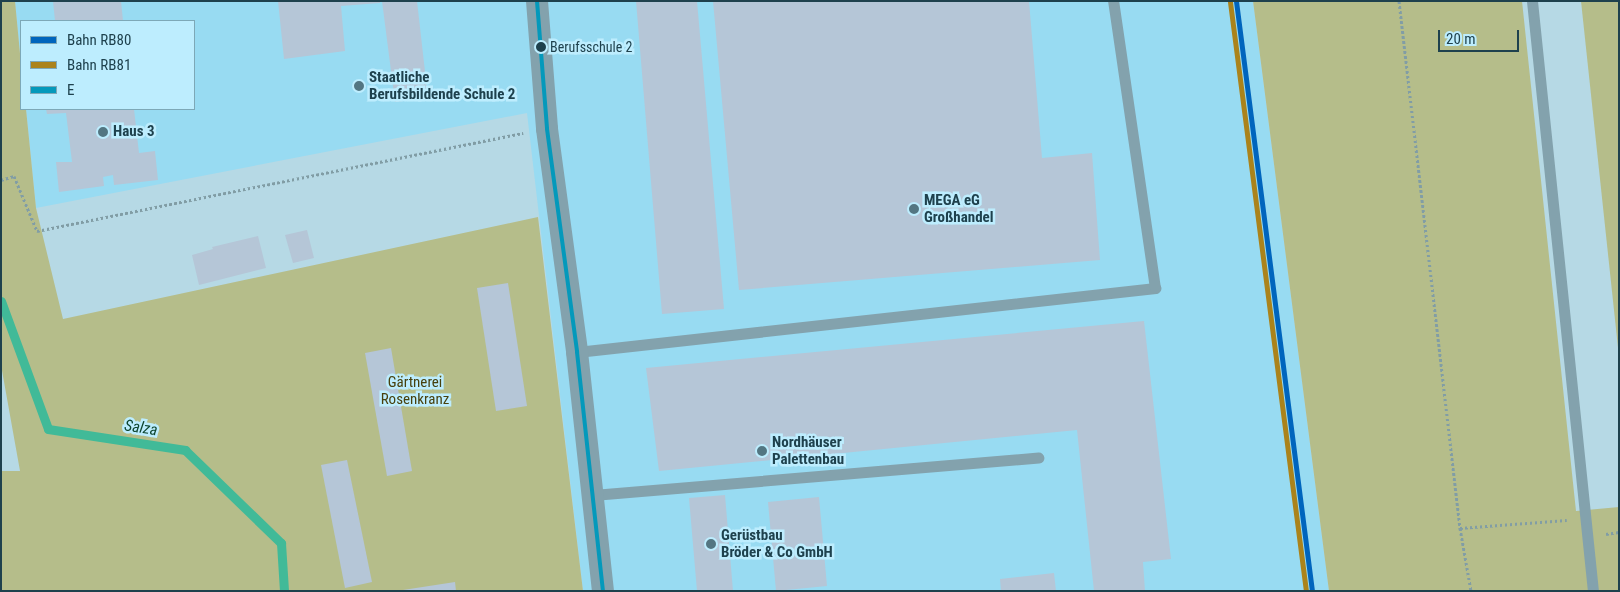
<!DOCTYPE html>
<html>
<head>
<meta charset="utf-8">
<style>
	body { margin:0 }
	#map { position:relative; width:1620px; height:592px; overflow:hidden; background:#b6d9e5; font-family:"Roboto Condensed",sans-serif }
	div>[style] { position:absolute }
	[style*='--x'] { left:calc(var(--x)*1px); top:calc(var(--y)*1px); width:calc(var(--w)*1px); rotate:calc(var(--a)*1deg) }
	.built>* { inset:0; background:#98dbf2 }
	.green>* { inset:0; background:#b5bd8a }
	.stream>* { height:9px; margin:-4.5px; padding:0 4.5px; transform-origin:4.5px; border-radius:4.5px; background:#41ba98 }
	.building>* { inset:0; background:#b5c6d7 }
	.path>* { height:3px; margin-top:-1.5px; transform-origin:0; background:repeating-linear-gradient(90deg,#819da5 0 2.5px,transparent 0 5px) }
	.service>* { height:11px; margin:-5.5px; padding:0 5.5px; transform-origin:5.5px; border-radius:5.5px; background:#83a2ad }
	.minor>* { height:22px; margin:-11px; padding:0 11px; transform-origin:11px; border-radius:11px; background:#83a2ad }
	.bus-1>* { height:4px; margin:-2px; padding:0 2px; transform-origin:2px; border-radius:2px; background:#0499bb }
	.rail-1>* { height:5px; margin:-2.5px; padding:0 2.5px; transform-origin:2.5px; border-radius:2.5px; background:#0065bd }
	.rail-2>* { height:5px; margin:-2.5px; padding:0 2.5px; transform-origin:2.5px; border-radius:2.5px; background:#ab831b }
	.dots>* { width:14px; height:14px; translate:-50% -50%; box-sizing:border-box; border:2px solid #bdedfe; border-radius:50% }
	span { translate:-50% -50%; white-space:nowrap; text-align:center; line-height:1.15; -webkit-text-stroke:5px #bdedfe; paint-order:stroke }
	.bus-label { font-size:14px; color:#1e414d }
	.left { translate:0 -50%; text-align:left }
	.poi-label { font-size:15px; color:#1e414d; font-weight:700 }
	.park-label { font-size:15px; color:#47400d }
	.water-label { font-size:16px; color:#0d452f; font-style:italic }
	.frame { position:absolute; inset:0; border:2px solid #1e414d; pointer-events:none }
	.legend { position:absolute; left:20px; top:20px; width:175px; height:90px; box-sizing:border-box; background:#bdedfe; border:1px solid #7da8b7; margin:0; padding:6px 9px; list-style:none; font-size:15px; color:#1e414d }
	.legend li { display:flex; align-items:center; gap:10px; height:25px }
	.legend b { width:25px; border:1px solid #7da8b7 }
	.scale { position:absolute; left:1438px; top:30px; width:81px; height:22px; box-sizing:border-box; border:2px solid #1e414d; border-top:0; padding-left:6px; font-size:15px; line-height:18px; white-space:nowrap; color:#1e414d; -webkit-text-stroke:4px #bdedfe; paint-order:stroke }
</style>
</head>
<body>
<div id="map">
	<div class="built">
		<div style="clip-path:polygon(15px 1px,1253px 1px,1329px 591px,583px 591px,527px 113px,36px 208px,26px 109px,194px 109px,194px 21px,21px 21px,21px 64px)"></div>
	</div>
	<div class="green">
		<div style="clip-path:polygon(1px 1px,15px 1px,21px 64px,21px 109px,26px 109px,36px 208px,63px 319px,538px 217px,583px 591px,1px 591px,1px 471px,20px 471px,1px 365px)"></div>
		<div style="clip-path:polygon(1253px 1px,1522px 1px,1576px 511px,1619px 507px,1619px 591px,1329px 591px)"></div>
		<div style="clip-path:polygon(1581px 1px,1619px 1px,1619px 357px)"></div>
	</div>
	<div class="stream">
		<div style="--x:1;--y:301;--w:136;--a:69.8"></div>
		<div style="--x:48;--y:429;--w:139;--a:8.7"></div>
		<div style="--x:185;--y:450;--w:134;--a:44.1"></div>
		<div style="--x:281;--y:543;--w:48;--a:86.4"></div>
	</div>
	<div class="building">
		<div style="clip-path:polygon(53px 1px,121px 1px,123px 21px,55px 21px)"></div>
		<div style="clip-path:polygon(278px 1px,380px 1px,380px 3px,341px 6px,345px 51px,284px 59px)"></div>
		<div style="clip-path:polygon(382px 1px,417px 1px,428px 98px,395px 102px)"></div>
		<div style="clip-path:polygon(636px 1px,697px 1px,724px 309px,662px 314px)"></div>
		<div style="clip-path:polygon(713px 1px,1029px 1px,1042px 158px,1092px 153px,1100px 260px,739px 290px)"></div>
		<div style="clip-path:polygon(46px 109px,134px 109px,139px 153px,155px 151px,158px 180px,114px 185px,113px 175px,103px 177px,104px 186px,59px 192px,56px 162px,72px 162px,66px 113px,47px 114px)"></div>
		<div style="clip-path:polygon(307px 230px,314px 258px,293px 263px,285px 235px)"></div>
		<div style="clip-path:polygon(258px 236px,266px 268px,199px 285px,192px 255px,213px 249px,212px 247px)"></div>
		<div style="clip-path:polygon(508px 283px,527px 406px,496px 411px,477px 288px)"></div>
		<div style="clip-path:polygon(1144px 321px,1171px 559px,1143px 562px,1145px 591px,1094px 591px,1077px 430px,659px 471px,646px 368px)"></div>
		<div style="clip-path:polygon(391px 348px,412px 471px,387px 476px,365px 353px)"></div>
		<div style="clip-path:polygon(347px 460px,372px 582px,345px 588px,321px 465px)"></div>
		<div style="clip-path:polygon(725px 495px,733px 591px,697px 591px,689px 498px)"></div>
		<div style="clip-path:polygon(819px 497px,827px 586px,776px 591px,768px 502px)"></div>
		<div style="clip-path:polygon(1054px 573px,1056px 591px,1001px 591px,1000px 579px)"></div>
		<div style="clip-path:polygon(455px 582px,456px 591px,403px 591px,403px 590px)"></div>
	</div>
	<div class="path">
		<div style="--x:1399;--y:1;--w:531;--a:83.4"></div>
		<div style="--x:1460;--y:528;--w:64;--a:80.1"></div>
		<div style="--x:1;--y:180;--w:14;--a:-17"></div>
		<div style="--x:14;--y:176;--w:60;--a:67.3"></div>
		<div style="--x:37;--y:231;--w:496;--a:-11.4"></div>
		<div style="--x:1460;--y:528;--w:107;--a:-4.3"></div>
		<div style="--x:1606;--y:534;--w:13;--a:-9"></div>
	</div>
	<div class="service">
		<div style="--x:1532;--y:1;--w:593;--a:84.1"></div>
		<div style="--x:577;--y:352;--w:582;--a:-6.32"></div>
		<div style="--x:1155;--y:288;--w:290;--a:-98.3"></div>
		<div style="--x:593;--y:495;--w:447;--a:-4.8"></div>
	</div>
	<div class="minor">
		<div style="--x:537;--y:1;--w:128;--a:85.5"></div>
		<div style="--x:547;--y:129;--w:225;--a:82.3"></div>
		<div style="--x:577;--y:352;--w:240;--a:83.8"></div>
	</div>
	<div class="bus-1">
		<div style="--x:537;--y:1;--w:128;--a:85.5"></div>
		<div style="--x:547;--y:129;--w:225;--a:82.3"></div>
		<div style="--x:577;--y:352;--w:240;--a:83.8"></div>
	</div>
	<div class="rail-1">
		<div style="--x:1236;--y:1;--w:595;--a:82.66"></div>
	</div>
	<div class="rail-2">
		<div style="--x:1230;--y:2;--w:594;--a:82.65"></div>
	</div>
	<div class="dots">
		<div style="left:541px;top:47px;background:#1e414d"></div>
		<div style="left:359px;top:86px;background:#537682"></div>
		<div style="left:103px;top:132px;background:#537682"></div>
		<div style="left:914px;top:209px;background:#537682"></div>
		<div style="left:762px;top:451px;background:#537682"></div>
		<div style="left:711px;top:544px;background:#537682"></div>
	</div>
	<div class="bus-label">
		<span class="left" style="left:550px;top:47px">Berufsschule 2</span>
	</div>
	<div class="poi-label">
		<span class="left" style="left:369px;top:86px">Staatliche<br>Berufsbildende Schule 2</span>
		<span class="left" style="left:113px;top:132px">Haus 3</span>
		<span class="left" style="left:924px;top:209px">MEGA eG<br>Großhandel</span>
		<span class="left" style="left:772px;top:451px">Nordhäuser<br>Palettenbau</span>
		<span class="left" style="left:721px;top:544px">Gerüstbau<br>Bröder &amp; Co GmbH</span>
	</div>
	<div class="park-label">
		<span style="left:415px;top:391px">Gärtnerei<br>Rosenkranz</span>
	</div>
	<div class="water-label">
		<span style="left:141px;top:428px;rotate:9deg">Salza</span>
	</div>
	<div class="frame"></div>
	<ul class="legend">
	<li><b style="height:6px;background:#0065bd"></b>Bahn RB80</li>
	<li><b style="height:6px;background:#ab831b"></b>Bahn RB81</li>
	<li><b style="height:6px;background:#0499bb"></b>E</li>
	</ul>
	<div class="scale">20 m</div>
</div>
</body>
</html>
